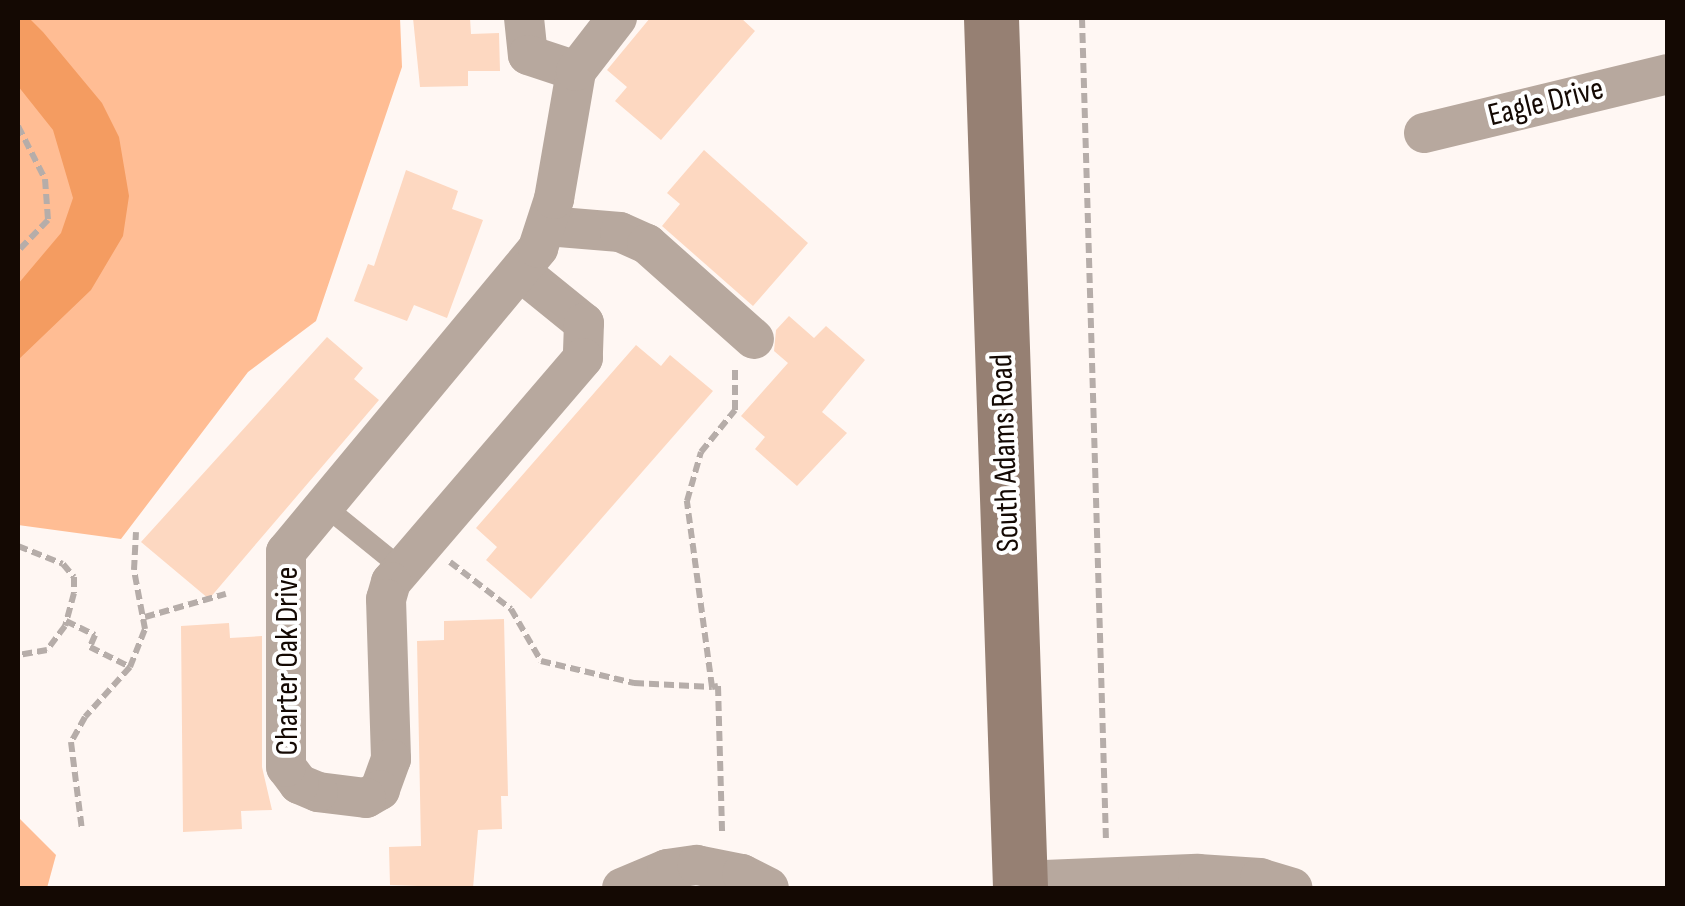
<!DOCTYPE html>
<html>
<head>
<meta charset="utf-8">
<style>
	body { margin:0 }
	#map { position:relative; width:1685px; height:906px; overflow:hidden; background:#fff7f3; font-family:"Sofia Sans Condensed",sans-serif }
	div>[style] { position:absolute }
	[style*='--x'] { left:calc(var(--x)*1px); top:calc(var(--y)*1px); width:calc(var(--w)*1px); rotate:calc(var(--a)*1deg) }
	.green>* { inset:0; background:#ffbd94 }
	.water>* { inset:0; background:#f49c61 }
	.building>* { inset:0; background:#fdd8c1 }
	.path>* { height:6px; margin-top:-3px; transform-origin:0; background:repeating-linear-gradient(90deg,#b6ada9 0 10px,transparent 0 15px) }
	.lane>* { height:20px; margin:-10px; padding:0 10px; transform-origin:10px; border-radius:10px; background:#b7a89e }
	.street>* { height:40px; margin:-20px; padding:0 20px; transform-origin:20px; border-radius:20px; background:#b7a89e }
	.secondary>* { height:55px; margin:-27.5px; padding:0 27.5px; transform-origin:27.5px; border-radius:27.5px; background:#968073 }
	span { translate:-50% -50%; white-space:nowrap; text-align:center; line-height:1.15; -webkit-text-stroke:8px #fff; paint-order:stroke }
	.street-label { font-size:32px; color:#140903 }
	.frame { position:absolute; inset:0; border:20px solid #140903; pointer-events:none }
</style>
</head>
<body>
<div id="map">
	<div class="green">
		<div style="clip-path:polygon(18px 18px,400px 18px,402px 67px,316px 321px,248px 372px,121px 539px,18px 525px)"></div>
		<div style="clip-path:polygon(18px 817px,56px 855px,47px 888px,18px 888px)"></div>
	</div>
	<div class="water">
		<div style="clip-path:polygon(18px 18px,29px 18px,43px 32px,102px 103px,119px 137px,129px 196px,123px 236px,91px 290px,18px 360px,18px 284px,61px 233px,73px 198px,53px 130px,18px 86px)"></div>
	</div>
	<div class="building">
		<div style="clip-path:polygon(413px 18px,470px 18px,471px 34px,499px 33px,500px 71px,468px 71px,468px 86px,420px 87px)"></div>
		<div style="clip-path:polygon(650px 18px,741px 18px,755px 31px,661px 140px,615px 101px,627px 87px,607px 70px)"></div>
		<div style="clip-path:polygon(704px 150px,808px 243px,753px 306px,662px 226px,680px 204px,667px 193px)"></div>
		<div style="clip-path:polygon(406px 170px,458px 191px,452px 209px,483px 220px,447px 318px,414px 305px,407px 321px,354px 301px,368px 264px,374px 266px)"></div>
		<div style="clip-path:polygon(789px 316px,814px 338px,826px 326px,865px 360px,822px 412px,847px 433px,797px 486px,755px 449px,765px 437px,741px 416px,788px 363px,774px 351px,776px 330px)"></div>
		<div style="clip-path:polygon(327px 337px,363px 368px,354px 379px,379px 400px,209px 599px,141px 542px)"></div>
		<div style="clip-path:polygon(636px 345px,661px 366px,670px 355px,713px 391px,531px 599px,486px 560px,497px 547px,476px 528px)"></div>
		<div style="clip-path:polygon(504px 619px,508px 796px,501px 796px,502px 829px,478px 830px,473px 888px,390px 885px,389px 847px,421px 846px,417px 641px,444px 640px,444px 621px)"></div>
		<div style="clip-path:polygon(229px 623px,230px 638px,262px 636px,262px 767px,272px 810px,241px 811px,242px 829px,183px 832px,181px 626px)"></div>
	</div>
	<div class="path">
		<div style="--x:1082;--y:18;--w:824;--a:88.33"></div>
		<div style="--x:18;--y:126;--w:59;--a:63"></div>
		<div style="--x:45;--y:179;--w:41;--a:85.8"></div>
		<div style="--x:48;--y:220;--w:43;--a:134.1"></div>
		<div style="--x:18;--y:546;--w:48;--a:21.8"></div>
		<div style="--x:63;--y:564;--w:17;--a:50"></div>
		<div style="--x:74;--y:577;--w:16;--a:90"></div>
		<div style="--x:74;--y:593;--w:34;--a:105"></div>
		<div style="--x:65;--y:626;--w:30;--a:127"></div>
		<div style="--x:47;--y:650;--w:29;--a:170"></div>
		<div style="--x:450;--y:562;--w:77;--a:37.6"></div>
		<div style="--x:511;--y:609;--w:60;--a:60"></div>
		<div style="--x:541;--y:661;--w:96;--a:13.3"></div>
		<div style="--x:634;--y:683;--w:78;--a:2.9"></div>
		<div style="--x:712;--y:687;--w:188;--a:-97.7"></div>
		<div style="--x:687;--y:501;--w:51;--a:-74.1"></div>
		<div style="--x:701;--y:452;--w:54;--a:-51"></div>
		<div style="--x:735;--y:410;--w:43;--a:-90"></div>
		<div style="--x:145;--y:617;--w:84;--a:-15.9"></div>
		<div style="--x:66;--y:621;--w:32;--a:26"></div>
		<div style="--x:95;--y:635;--w:13;--a:113"></div>
		<div style="--x:90;--y:647;--w:45;--a:26.6"></div>
		<div style="--x:130;--y:667;--w:67;--a:132"></div>
		<div style="--x:85;--y:717;--w:29;--a:119"></div>
		<div style="--x:71;--y:742;--w:89;--a:82.9"></div>
		<div style="--x:130;--y:667;--w:41;--a:-68.5"></div>
		<div style="--x:145;--y:629;--w:60;--a:-100.6"></div>
		<div style="--x:134;--y:570;--w:38;--a:-87"></div>
		<div style="--x:712;--y:687;--w:6;--a:-9"></div>
		<div style="--x:718;--y:686;--w:147;--a:88.4"></div>
	</div>
	<div class="lane">
		<div style="--x:321;--y:503;--w:102;--a:39"></div>
	</div>
	<div class="street">
		<div style="--x:524;--y:18;--w:37;--a:84"></div>
		<div style="--x:528;--y:55;--w:51;--a:18.4"></div>
		<div style="--x:1424;--y:133;--w:251;--a:-13.6"></div>
		<div style="--x:547;--y:226;--w:73;--a:4.7"></div>
		<div style="--x:620;--y:232;--w:30;--a:24"></div>
		<div style="--x:647;--y:244;--w:143;--a:41.6"></div>
		<div style="--x:521;--y:272;--w:81;--a:39"></div>
		<div style="--x:584;--y:323;--w:35;--a:92"></div>
		<div style="--x:583;--y:358;--w:295;--a:130.6"></div>
		<div style="--x:391;--y:582;--w:18;--a:106"></div>
		<div style="--x:386;--y:599;--w:160;--a:88.2"></div>
		<div style="--x:391;--y:759;--w:33;--a:110"></div>
		<div style="--x:380;--y:790;--w:16;--a:150"></div>
		<div style="--x:366;--y:798;--w:48;--a:-172.9"></div>
		<div style="--x:318;--y:792;--w:21;--a:-157"></div>
		<div style="--x:299;--y:784;--w:21;--a:-127"></div>
		<div style="--x:286;--y:767;--w:215;--a:-90"></div>
		<div style="--x:286;--y:552;--w:395;--a:-50.3"></div>
		<div style="--x:538;--y:248;--w:52;--a:-71.9"></div>
		<div style="--x:554;--y:199;--w:130;--a:-80.2"></div>
		<div style="--x:576;--y:71;--w:67;--a:-52.3"></div>
		<div style="--x:1020;--y:881;--w:178;--a:-2.3"></div>
		<div style="--x:1198;--y:874;--w:62;--a:3.7"></div>
		<div style="--x:1260;--y:878;--w:34;--a:17"></div>
		<div style="--x:622;--y:888;--w:49;--a:-22.9"></div>
		<div style="--x:667;--y:869;--w:30;--a:-8"></div>
		<div style="--x:697;--y:865;--w:46;--a:11.3"></div>
		<div style="--x:742;--y:874;--w:30;--a:27"></div>
	</div>
	<div class="secondary">
		<div style="--x:991;--y:18;--w:870;--a:88.09"></div>
	</div>
	<div class="street-label">
		<span style="left:1546px;top:103px;rotate:-14deg">Eagle Drive</span>
		<span style="left:1006px;top:453px;rotate:-92deg">South Adams Road</span>
		<span style="left:288px;top:661px;rotate:-90deg">Charter Oak Drive</span>
	</div>
	<div class="frame"></div>
</div>
</body>
</html>
